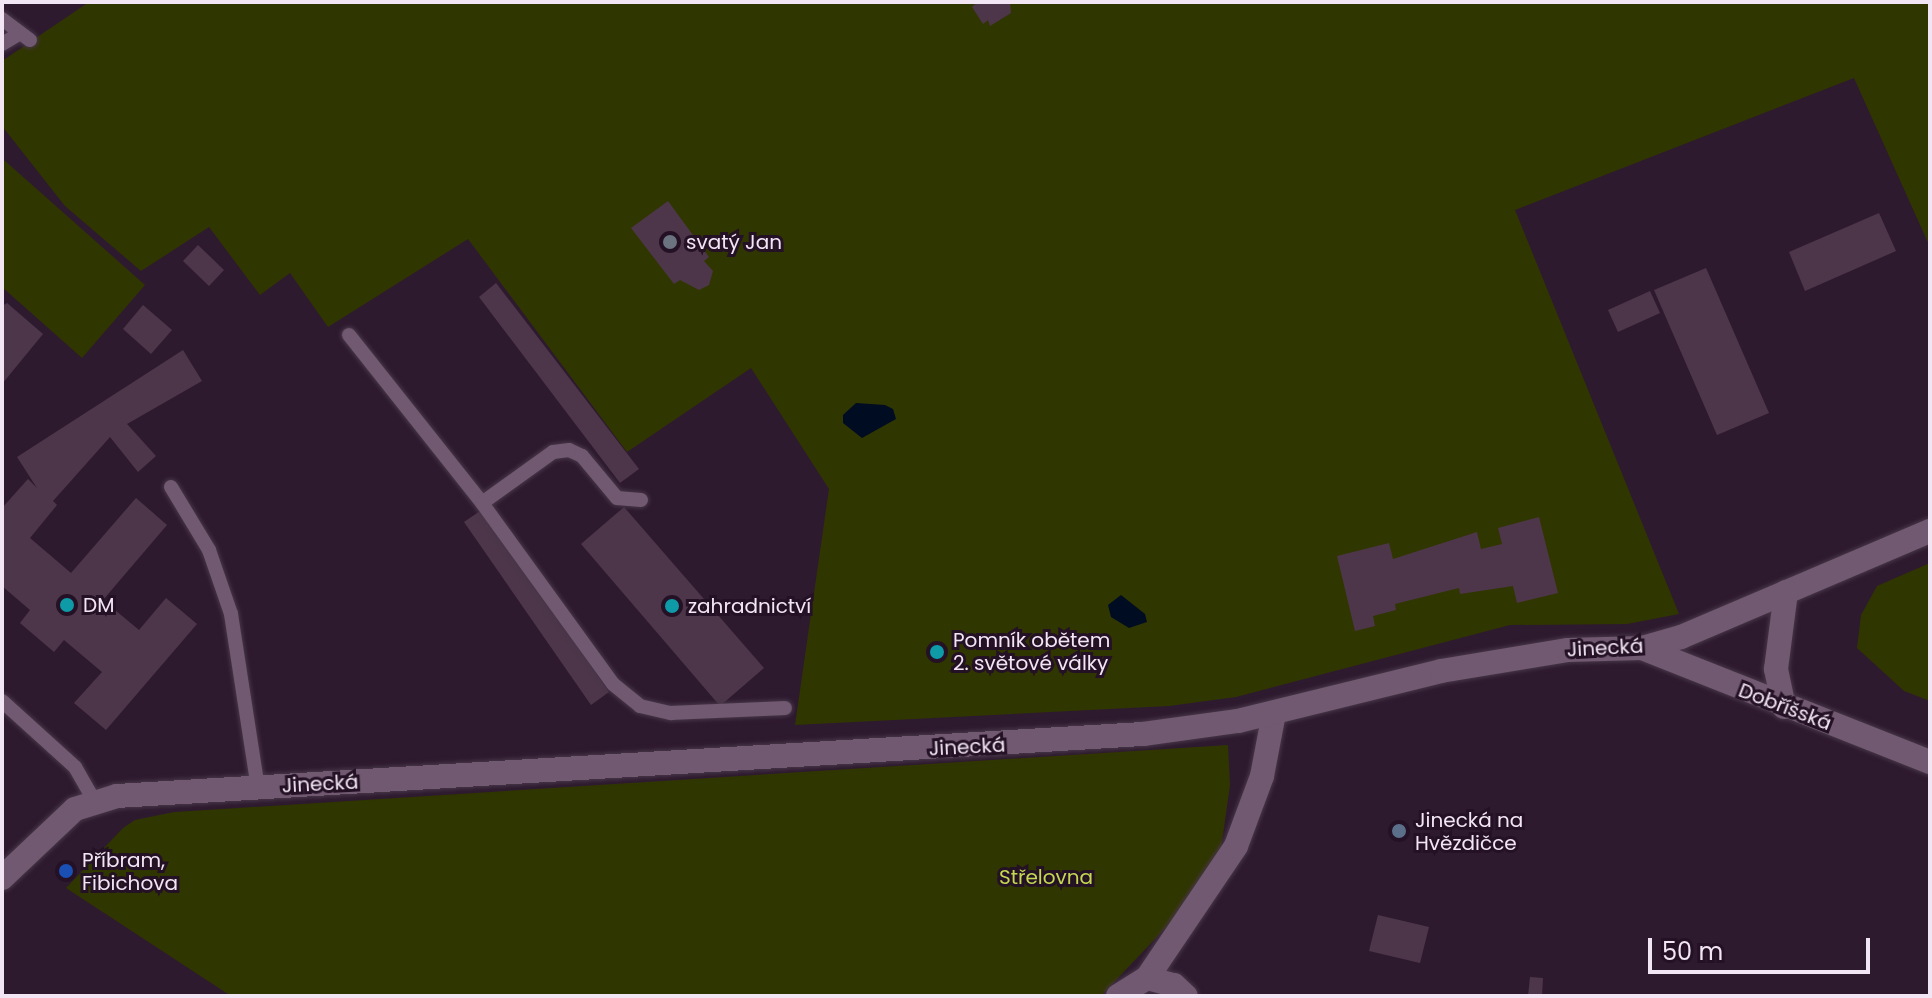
<!DOCTYPE html>
<html>
<head>
<meta charset="utf-8">
<style>
	body { margin:0 }
	#map { position:relative; width:1932px; height:998px; overflow:hidden; background:#2e1a2f; font-family:Poppins,sans-serif }
	div>[style] { position:absolute }
	[style*='--x'] { left:calc(var(--x)*1px); top:calc(var(--y)*1px); width:calc(var(--w)*1px); rotate:calc(var(--a)*1deg) }
	.green>* { inset:0; background:#303600 }
	.water>* { inset:0; background:#000c22 }
	.building>* { inset:0; background:#4d364a }
	.roads { filter:drop-shadow(0 0 2px #473648) drop-shadow(0 0 2px #473648) }
	.service>* { height:14px; margin:-7px; padding:0 7px; transform-origin:7px; border-radius:7px; background:#705971 }
	.minor>* { height:24px; margin:-12px; padding:0 12px; transform-origin:12px; border-radius:12px; background:#705971 }
	.tertiary>* { height:24px; margin:-12px; padding:0 12px; transform-origin:12px; border-radius:12px; background:#705971 }
	.dots>* { width:22px; height:22px; translate:-50% -50%; box-sizing:border-box; border:4px solid #241125; border-radius:50% }
	span { translate:-50% -50%; white-space:nowrap; text-align:center; line-height:1.15; -webkit-text-stroke:6px #241125; paint-order:stroke }
	.poi-label { font-size:20px; color:#f3e6f4 }
	.left { translate:0 -50%; text-align:left }
	.street-label { font-size:20px; color:#f3e6f4 }
	.park-label { font-size:20px; color:#c4d851 }
	.frame { position:absolute; inset:0; border:4px solid #f3e6f4; pointer-events:none }
	.scale { position:absolute; left:1648px; top:938px; width:222px; height:36px; box-sizing:border-box; border:4px solid #f3e6f4; border-top:0; padding-left:10px; font-size:24px; line-height:28px; white-space:nowrap; color:#f3e6f4; -webkit-text-stroke:6px #241125; paint-order:stroke }
</style>
</head>
<body>
<div id="map">
	<div class="green">
		<div style="clip-path:polygon(89px 2px,1930px 2px,1930px 247px,1854px 78px,1515px 210px,1679px 614px,1627px 624px,1510px 625px,1236px 697px,1169px 706px,795px 725px,829px 489px,751px 368px,627px 452px,468px 239px,328px 327px,290px 273px,260px 295px,209px 227px,141px 271px,65px 206px,2px 126px,2px 61px)"></div>
		<div style="clip-path:polygon(4px 160px,145px 285px,82px 358px,2px 287px)"></div>
		<div style="clip-path:polygon(1930px 563px,1930px 701px,1904px 691px,1857px 648px,1861px 615px,1877px 586px)"></div>
		<div style="clip-path:polygon(1228px 745px,1230px 785px,1221px 849px,1173px 920px,1101px 996px,231px 996px,66px 888px,123px 828px,135px 820px,174px 812px)"></div>
	</div>
	<div class="water">
		<div style="clip-path:polygon(856px 403px,885px 405px,893px 409px,896px 419px,862px 438px,843px 423px,843px 415px)"></div>
		<div style="clip-path:polygon(1121px 595px,1145px 614px,1147px 622px,1129px 628px,1111px 617px,1108px 605px)"></div>
	</div>
	<div class="building">
		<div style="clip-path:polygon(977px 2px,1010px 2px,1011px 13px,990px 26px,988px 20px,983px 24px,972px 7px)"></div>
		<div style="clip-path:polygon(668px 201px,709px 257px,704px 261px,713px 271px,709px 285px,699px 290px,680px 280px,674px 284px,631px 228px)"></div>
		<div style="clip-path:polygon(1879px 213px,1896px 251px,1805px 291px,1789px 252px)"></div>
		<div style="clip-path:polygon(198px 245px,224px 270px,209px 286px,183px 261px)"></div>
		<div style="clip-path:polygon(1706px 268px,1769px 413px,1717px 435px,1654px 290px)"></div>
		<div style="clip-path:polygon(496px 283px,639px 469px,620px 483px,479px 297px)"></div>
		<div style="clip-path:polygon(1650px 291px,1660px 313px,1618px 332px,1608px 310px)"></div>
		<div style="clip-path:polygon(7px 303px,43px 334px,2px 384px,2px 306px)"></div>
		<div style="clip-path:polygon(143px 305px,172px 330px,151px 354px,123px 329px)"></div>
		<div style="clip-path:polygon(183px 350px,202px 381px,127px 424px,156px 456px,138px 472px,110px 437px,53px 501px,57px 505px,30px 538px,71px 573px,136px 498px,167px 525px,103px 600px,139px 630px,166px 598px,197px 624px,106px 730px,74px 703px,102px 672px,64px 640px,54px 652px,20px 623px,30px 610px,2px 586px,2px 508px,28px 479px,37px 488px,17px 457px)"></div>
		<div style="clip-path:polygon(624px 507px,764px 668px,720px 706px,581px 544px)"></div>
		<div style="clip-path:polygon(483px 509px,609px 692px,591px 705px,464px 522px)"></div>
		<div style="clip-path:polygon(1539px 517px,1558px 593px,1517px 603px,1513px 586px,1460px 594px,1459px 588px,1395px 604px,1396px 610px,1373px 616px,1375px 626px,1355px 631px,1337px 556px,1389px 543px,1393px 559px,1477px 532px,1481px 549px,1502px 544px,1498px 528px)"></div>
		<div style="clip-path:polygon(1378px 915px,1429px 927px,1420px 963px,1369px 951px)"></div>
		<div style="clip-path:polygon(1530px 977px,1543px 978px,1542px 996px,1528px 996px)"></div>
	</div>
	<div class="roads">
		<div class="service">
			<div style="--x:2;--y:19;--w:35;--a:37"></div>
			<div style="--x:2;--y:44;--w:21;--a:-31"></div>
			<div style="--x:349;--y:335;--w:214;--a:51.6"></div>
			<div style="--x:171;--y:487;--w:74;--a:58.9"></div>
			<div style="--x:209;--y:550;--w:68;--a:71"></div>
			<div style="--x:231;--y:614;--w:176;--a:81.2"></div>
			<div style="--x:641;--y:500;--w:24;--a:-175"></div>
			<div style="--x:617;--y:498;--w:55;--a:-129.8"></div>
			<div style="--x:582;--y:456;--w:14;--a:-155"></div>
			<div style="--x:569;--y:450;--w:16;--a:173"></div>
			<div style="--x:553;--y:452;--w:87;--a:144.3"></div>
			<div style="--x:482;--y:503;--w:223;--a:54.1"></div>
			<div style="--x:613;--y:684;--w:35;--a:39"></div>
			<div style="--x:640;--y:706;--w:32;--a:13"></div>
			<div style="--x:671;--y:713;--w:114;--a:-2.5"></div>
			<div style="--x:2;--y:701;--w:98;--a:42.1"></div>
			<div style="--x:75;--y:767;--w:40;--a:60.3"></div>
		</div>
		<div class="minor">
			<div style="--x:1642;--y:648;--w:41;--a:-15.8"></div>
			<div style="--x:1681;--y:637;--w:271;--a:-23.1"></div>
			<div style="--x:1784;--y:707;--w:39;--a:-102"></div>
			<div style="--x:1776;--y:669;--w:78;--a:-82.6"></div>
			<div style="--x:1147;--y:978;--w:159;--a:-56"></div>
			<div style="--x:1236;--y:846;--w:75;--a:-69.6"></div>
			<div style="--x:1262;--y:776;--w:64;--a:-79.2"></div>
			<div style="--x:1147;--y:978;--w:28;--a:15"></div>
			<div style="--x:1174;--y:985;--w:16;--a:43"></div>
			<div style="--x:1118;--y:996;--w:34;--a:-32"></div>
		</div>
		<div class="tertiary">
			<div style="--x:2;--y:878;--w:100;--a:-43.4"></div>
			<div style="--x:75;--y:809;--w:44;--a:-17.2"></div>
			<div style="--x:117;--y:796;--w:1028;--a:-3.46"></div>
			<div style="--x:1143;--y:734;--w:96;--a:-7.8"></div>
			<div style="--x:1238;--y:721;--w:209;--a:-13.8"></div>
			<div style="--x:1441;--y:671;--w:129;--a:-9.4"></div>
			<div style="--x:1568;--y:650;--w:74;--a:-1.5"></div>
			<div style="--x:1642;--y:648;--w:310;--a:21.6"></div>
		</div>
	</div>
	<div class="dots">
		<div style="left:670px;top:242px;background:#6b7280"></div>
		<div style="left:67px;top:605px;background:#0f9aa8"></div>
		<div style="left:672px;top:606px;background:#0f9aa8"></div>
		<div style="left:937px;top:652px;background:#0f9aa8"></div>
		<div style="left:1399px;top:831px;background:#5c6f8a"></div>
		<div style="left:66px;top:871px;background:#1a4fb4"></div>
	</div>
	<div class="poi-label">
		<span class="left" style="left:686px;top:242px">svatý Jan</span>
		<span class="left" style="left:83px;top:605px">DM</span>
		<span class="left" style="left:688px;top:606px">zahradnictví</span>
		<span class="left" style="left:953px;top:652px">Pomník obětem<br>2. světové války</span>
		<span class="left" style="left:1415px;top:832px">Jinecká na<br>Hvězdičce</span>
		<span class="left" style="left:82px;top:872px">Příbram,<br>Fibichova</span>
	</div>
	<div class="street-label">
		<span style="left:1605px;top:648px;rotate:-3deg">Jinecká</span>
		<span style="left:1785px;top:707px;rotate:21deg">Dobříšská</span>
		<span style="left:967px;top:747px;rotate:-3deg">Jinecká</span>
		<span style="left:320px;top:784px;rotate:-3deg">Jinecká</span>
	</div>
	<div class="park-label">
		<span style="left:1046px;top:877px">Střelovna</span>
	</div>
	<div class="frame"></div>
	<div class="scale">50 m</div>
</div>
</body>
</html>
